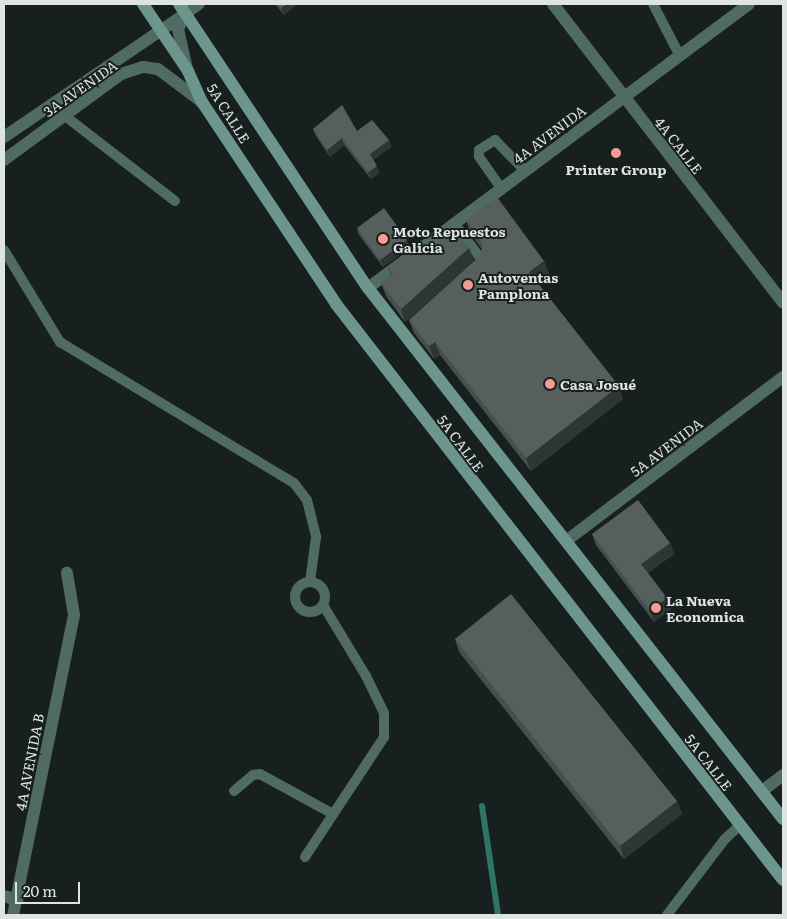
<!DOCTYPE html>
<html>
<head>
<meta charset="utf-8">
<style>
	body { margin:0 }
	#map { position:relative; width:787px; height:919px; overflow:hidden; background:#17201e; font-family:Literata,serif }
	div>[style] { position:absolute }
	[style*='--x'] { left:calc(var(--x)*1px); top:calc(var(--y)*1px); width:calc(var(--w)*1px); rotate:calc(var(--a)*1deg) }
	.stream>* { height:6px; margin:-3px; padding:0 3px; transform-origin:3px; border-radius:3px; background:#307466 }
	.service>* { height:10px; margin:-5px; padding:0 5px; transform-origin:5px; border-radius:5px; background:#506a64 }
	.service>.ring { margin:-5px; padding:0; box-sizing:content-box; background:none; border:10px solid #506a64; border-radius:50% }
	.minor>* { height:12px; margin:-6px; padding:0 6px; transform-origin:6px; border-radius:6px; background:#506a64 }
	.tertiary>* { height:12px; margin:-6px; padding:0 6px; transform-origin:6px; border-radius:6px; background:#506a64 }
	.secondary>* { height:12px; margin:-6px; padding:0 6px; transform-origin:6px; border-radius:6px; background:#6c968c }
	.wall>* { inset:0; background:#464f4d }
	.shaded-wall>* { inset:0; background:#2d3634 }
	.building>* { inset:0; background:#575f5d }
	.dots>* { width:14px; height:14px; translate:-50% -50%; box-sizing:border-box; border:2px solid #17201e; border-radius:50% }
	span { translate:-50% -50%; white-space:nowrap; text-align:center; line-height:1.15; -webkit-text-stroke:4px #17201e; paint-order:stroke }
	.street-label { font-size:14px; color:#dee4e2 }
	.poi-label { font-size:14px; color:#dee4e2; font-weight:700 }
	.left { translate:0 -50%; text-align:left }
	.frame { position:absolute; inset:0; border:5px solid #dee4e2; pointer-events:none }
	.scale { position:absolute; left:15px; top:882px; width:65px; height:22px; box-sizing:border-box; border:2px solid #dee4e2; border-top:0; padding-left:6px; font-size:15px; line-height:18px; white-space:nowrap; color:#dee4e2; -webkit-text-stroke:4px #17201e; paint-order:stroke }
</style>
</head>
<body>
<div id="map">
	<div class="stream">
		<div style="--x:482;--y:806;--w:110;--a:81.6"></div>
	</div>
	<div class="service">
		<div style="--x:653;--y:4;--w:59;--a:62.6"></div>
		<div style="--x:65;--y:116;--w:139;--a:37.7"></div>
		<div style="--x:501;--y:188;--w:39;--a:-125"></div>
		<div style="--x:479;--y:156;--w:6;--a:-90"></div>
		<div style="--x:479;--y:150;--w:19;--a:-32"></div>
		<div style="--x:495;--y:140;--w:43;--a:45.9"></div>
		<div style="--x:454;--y:223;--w:45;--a:53.1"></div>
		<div style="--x:481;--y:259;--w:10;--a:107"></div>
		<div style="--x:4;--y:250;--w:108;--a:58.7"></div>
		<div style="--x:60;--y:342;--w:273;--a:31.1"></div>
		<div style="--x:294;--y:483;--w:21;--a:53"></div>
		<div style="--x:307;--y:500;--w:38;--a:76"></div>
		<div style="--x:316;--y:537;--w:45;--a:97.6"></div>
		<div class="ring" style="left:295px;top:582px;width:20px;height:20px"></div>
		<div style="--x:234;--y:791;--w:25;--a:-40"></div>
		<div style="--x:253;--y:775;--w:7;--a:-8"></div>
		<div style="--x:260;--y:774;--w:83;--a:28.7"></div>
		<div style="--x:305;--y:857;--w:144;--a:-56.6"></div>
		<div style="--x:384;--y:737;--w:24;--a:-90"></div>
		<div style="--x:384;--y:713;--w:41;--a:-115.9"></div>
		<div style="--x:366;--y:676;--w:83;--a:-121.2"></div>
		<div style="--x:667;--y:915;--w:96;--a:-52.7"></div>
		<div style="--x:725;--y:839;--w:21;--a:-43"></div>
	</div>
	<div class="minor">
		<div style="--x:553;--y:4;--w:377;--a:52.4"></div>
		<div style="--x:187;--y:69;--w:41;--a:-102.7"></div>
		<div style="--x:178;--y:29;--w:17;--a:-65"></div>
		<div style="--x:185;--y:14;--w:17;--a:-36"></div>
		<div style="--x:368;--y:288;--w:475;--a:-36.7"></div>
		<div style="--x:566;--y:541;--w:272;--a:-37.1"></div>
		<div style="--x:762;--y:791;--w:26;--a:-37"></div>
		<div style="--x:4;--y:896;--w:14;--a:17"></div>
		<div style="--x:13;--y:915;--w:306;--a:-78.5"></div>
		<div style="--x:74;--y:615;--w:43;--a:-99.5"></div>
	</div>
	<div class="tertiary">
		<div style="--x:4;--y:137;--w:219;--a:-34.2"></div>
		<div style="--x:4;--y:160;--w:145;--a:-36.3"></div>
		<div style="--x:121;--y:74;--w:23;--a:-18"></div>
		<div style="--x:143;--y:67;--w:15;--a:8"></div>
		<div style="--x:158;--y:69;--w:55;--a:36.9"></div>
	</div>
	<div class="secondary">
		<div style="--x:143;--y:4;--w:81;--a:56.1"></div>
		<div style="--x:188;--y:71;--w:34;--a:66"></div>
		<div style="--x:202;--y:102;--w:242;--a:56.4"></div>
		<div style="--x:336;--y:304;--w:729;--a:52.19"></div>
		<div style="--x:179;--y:4;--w:341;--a:56.4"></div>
		<div style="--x:368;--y:288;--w:674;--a:51.99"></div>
	</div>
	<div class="wall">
		<div style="clip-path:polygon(275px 4px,298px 4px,284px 15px)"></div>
		<div style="clip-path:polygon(313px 129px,389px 140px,391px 147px,373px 160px,379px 173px,371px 179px,344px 145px,330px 157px,316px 136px)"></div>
		<div style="clip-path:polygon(466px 220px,544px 261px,549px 274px,537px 282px,623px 399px,531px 471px,440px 355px,434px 359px,414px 333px,409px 320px,480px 256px,482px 249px,470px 233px)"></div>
		<div style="clip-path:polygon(357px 228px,410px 247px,383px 267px,359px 235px)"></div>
		<div style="clip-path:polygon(469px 248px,474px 261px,405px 322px,386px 296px,381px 283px,391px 276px,388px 267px,420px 254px)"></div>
		<div style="clip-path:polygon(592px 534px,670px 543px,674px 554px,648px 573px,667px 598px,671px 609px,654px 622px,596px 545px)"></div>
		<div style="clip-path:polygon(455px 639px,677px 801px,682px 814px,624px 859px,459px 652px)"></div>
	</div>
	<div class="shaded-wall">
		<div style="clip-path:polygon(287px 4px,298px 4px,284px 15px,281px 8px)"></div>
		<div style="clip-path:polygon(342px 138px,344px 145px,330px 157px,327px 150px)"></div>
		<div style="clip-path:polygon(389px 140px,391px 147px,372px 161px,370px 154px)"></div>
		<div style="clip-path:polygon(377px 166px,379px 173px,371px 179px,368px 172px)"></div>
		<div style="clip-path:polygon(407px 240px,410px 247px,383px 267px,380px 260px)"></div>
		<div style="clip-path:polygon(469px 248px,474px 261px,405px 322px,401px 309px)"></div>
		<div style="clip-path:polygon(544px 261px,549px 274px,534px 285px,529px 272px)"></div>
		<div style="clip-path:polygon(435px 342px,440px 355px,434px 359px,429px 346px)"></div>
		<div style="clip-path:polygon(619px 386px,623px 399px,531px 471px,526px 458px)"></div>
		<div style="clip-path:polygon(670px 543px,674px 554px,645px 575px,641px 564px)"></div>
		<div style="clip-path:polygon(667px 598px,671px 609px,654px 622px,650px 611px)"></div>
		<div style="clip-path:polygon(677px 801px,682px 814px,624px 859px,620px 846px)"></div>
	</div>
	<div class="building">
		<div style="clip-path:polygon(278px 4px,287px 4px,281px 8px)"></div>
		<div style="clip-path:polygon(342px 105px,357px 131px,372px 120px,389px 140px,370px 154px,377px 166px,368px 172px,342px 138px,327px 150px,313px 129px)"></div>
		<div style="clip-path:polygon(497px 197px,544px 261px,529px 272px,619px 386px,526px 458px,435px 342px,429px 346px,409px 320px,480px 256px,483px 244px,466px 220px)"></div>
		<div style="clip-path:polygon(384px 208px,407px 240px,380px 260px,357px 228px)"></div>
		<div style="clip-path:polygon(455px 229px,469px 248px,401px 309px,381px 283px,393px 275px,388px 267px,415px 247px,420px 254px)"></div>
		<div style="clip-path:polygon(638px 500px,670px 543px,641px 564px,667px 598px,650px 611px,592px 534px)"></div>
		<div style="clip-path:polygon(511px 594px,677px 801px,620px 846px,455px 639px)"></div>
	</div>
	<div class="dots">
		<div style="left:616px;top:153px;background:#f59c91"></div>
		<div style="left:383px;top:239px;background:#f59c91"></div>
		<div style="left:468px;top:285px;background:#f59c91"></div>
		<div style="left:550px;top:384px;background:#f59c91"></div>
		<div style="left:656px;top:608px;background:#f59c91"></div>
	</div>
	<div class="street-label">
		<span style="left:80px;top:88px;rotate:-35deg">3A AVENIDA</span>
		<span style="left:229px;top:113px;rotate:58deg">5A CALLE</span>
		<span style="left:549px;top:134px;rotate:-37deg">4A AVENIDA</span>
		<span style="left:679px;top:145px;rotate:52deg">4A CALLE</span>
		<span style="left:461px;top:443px;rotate:53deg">5A CALLE</span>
		<span style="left:666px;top:447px;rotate:-37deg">5A AVENIDA</span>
		<span style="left:29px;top:762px;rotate:-79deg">4A AVENIDA B</span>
		<span style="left:709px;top:762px;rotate:52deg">5A CALLE</span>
	</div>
	<div class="poi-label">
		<span style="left:616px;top:169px">Printer Group</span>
		<span class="left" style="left:393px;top:239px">Moto Repuestos<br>Galicia</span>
		<span class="left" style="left:478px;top:285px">Autoventas<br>Pamplona</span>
		<span class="left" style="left:560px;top:384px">Casa Josué</span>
		<span class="left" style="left:666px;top:608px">La Nueva<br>Economica</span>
	</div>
	<div class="frame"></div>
	<div class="scale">20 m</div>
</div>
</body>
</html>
